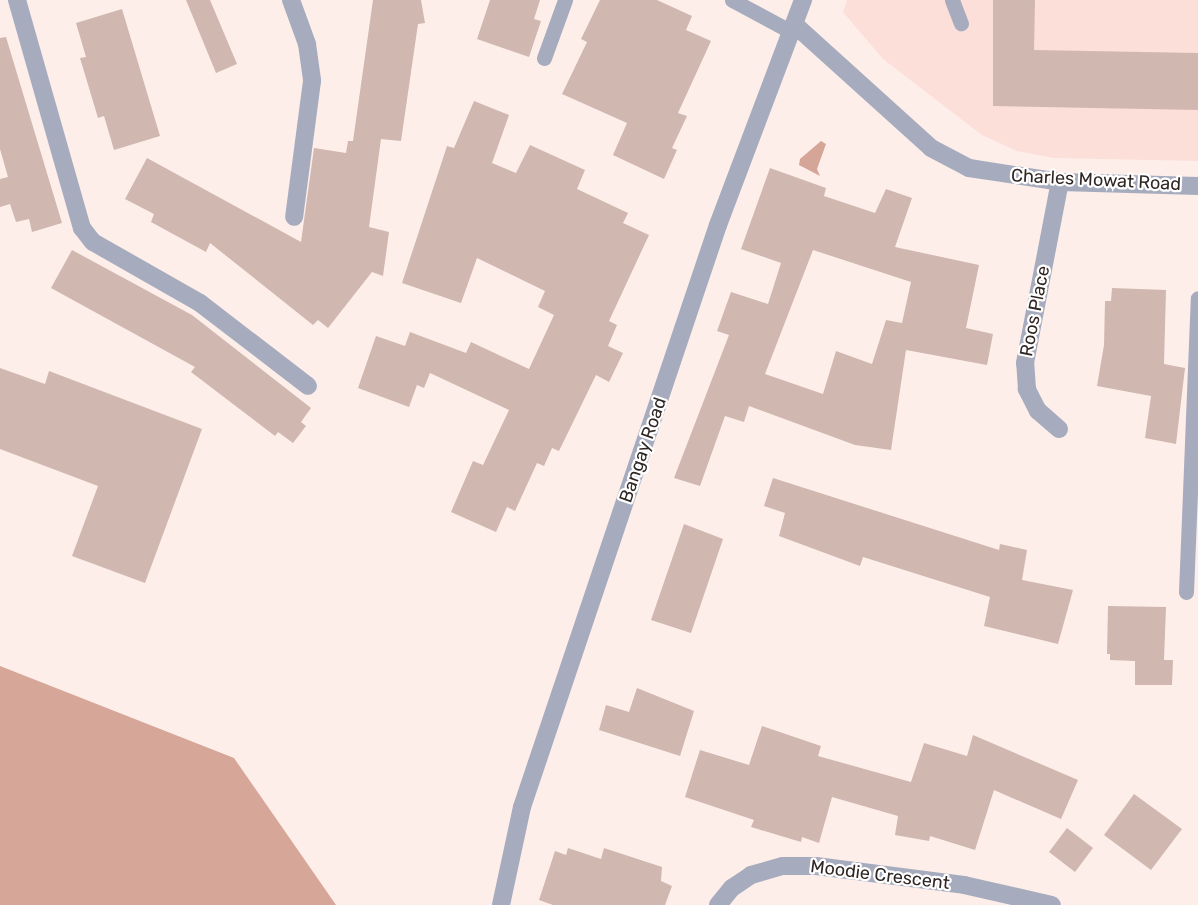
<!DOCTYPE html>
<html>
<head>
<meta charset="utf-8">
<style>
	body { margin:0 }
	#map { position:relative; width:1198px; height:905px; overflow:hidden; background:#feeeea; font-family:Rubik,sans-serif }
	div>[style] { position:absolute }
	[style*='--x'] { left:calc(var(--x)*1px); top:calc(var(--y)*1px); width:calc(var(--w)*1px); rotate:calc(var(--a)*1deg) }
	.built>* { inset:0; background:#fbdfd8 }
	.forest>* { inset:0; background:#d6a698 }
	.water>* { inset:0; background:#d5a598 }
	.building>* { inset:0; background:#d0b7b0 }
	.service>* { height:15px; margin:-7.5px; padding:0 7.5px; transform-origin:7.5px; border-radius:7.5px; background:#a6acbe }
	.minor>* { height:18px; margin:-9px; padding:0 9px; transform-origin:9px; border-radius:9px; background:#a6acbe }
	span { translate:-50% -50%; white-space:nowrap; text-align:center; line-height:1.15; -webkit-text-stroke:4.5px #fff; paint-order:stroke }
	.street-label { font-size:18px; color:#302724 }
</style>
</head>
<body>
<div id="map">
	<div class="built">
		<div style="clip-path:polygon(847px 0,1198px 0,1198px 161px,1054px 158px,1017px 151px,982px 135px,883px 59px,843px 12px)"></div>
	</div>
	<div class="forest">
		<div style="clip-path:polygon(0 666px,234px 758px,336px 905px,0 905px)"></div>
	</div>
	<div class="water">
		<div style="clip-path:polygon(821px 141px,826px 144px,817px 169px,820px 176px,799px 165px,800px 159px)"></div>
	</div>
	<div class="building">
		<div style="clip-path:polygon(186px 0,210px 0,237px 64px,216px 73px)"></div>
		<div style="clip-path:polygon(373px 0,421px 0,425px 23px,418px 24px,401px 141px,381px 139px,369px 227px,389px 232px,383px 276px,372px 272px,328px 328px,318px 320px,313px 325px,210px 243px,206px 252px,151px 222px,154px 214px,125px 199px,147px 158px,301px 242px,314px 148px,346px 153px,348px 141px,353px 141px)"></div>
		<div style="clip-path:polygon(490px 0,540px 0,534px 19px,541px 21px,529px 57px,477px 39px)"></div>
		<div style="clip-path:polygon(600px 0,657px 0,692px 16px,686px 30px,711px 41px,678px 113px,687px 116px,672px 148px,677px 150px,664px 179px,613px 155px,627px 123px,562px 94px,587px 42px,581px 39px)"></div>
		<div style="clip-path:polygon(993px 0,1035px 0,1034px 50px,1198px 53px,1198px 110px,993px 106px)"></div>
		<div style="clip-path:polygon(122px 9px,160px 136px,114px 150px,104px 116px,98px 118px,80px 58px,86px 57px,76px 23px)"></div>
		<div style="clip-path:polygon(6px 37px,62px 223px,32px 232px,29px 219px,16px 222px,10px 204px,0 207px,0 179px,8px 177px,0 149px,0 38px)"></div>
		<div style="clip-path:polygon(474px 101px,509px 115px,492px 163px,516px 173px,530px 145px,585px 170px,577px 189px,628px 213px,623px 223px,649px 235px,609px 321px,617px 325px,608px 346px,623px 353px,609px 382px,596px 375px,559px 451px,552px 448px,544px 466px,537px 463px,515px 511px,507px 507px,496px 532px,451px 512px,473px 461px,483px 465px,509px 410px,430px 373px,424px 388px,417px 385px,409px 407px,358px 388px,376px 336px,405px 346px,410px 332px,466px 353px,471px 342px,529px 369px,554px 315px,538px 307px,545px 291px,477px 258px,461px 303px,402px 283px,447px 146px,454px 148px)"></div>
		<div style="clip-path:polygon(evenodd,770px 168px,826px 188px,824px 196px,875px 213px,886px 189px,912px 198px,895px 247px,979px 265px,966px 328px,993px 334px,987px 365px,906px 350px,891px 450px,855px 445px,749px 406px,744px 422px,725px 416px,700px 486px,674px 478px,729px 335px,717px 331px,731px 292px,768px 304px,781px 263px,741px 249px,770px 168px,813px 250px,911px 282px,902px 323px,886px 320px,872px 364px,836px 351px,823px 394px,765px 374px,813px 250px)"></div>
		<div style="clip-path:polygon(72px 250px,192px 315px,311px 408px,301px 422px,306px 426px,293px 443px,278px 432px,275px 436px,191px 372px,195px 367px,51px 288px)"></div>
		<div style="clip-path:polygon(1112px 288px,1166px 290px,1164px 364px,1185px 368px,1176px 444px,1145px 438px,1151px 396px,1097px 386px,1104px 345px,1105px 301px,1111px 301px)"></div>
		<div style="clip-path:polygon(0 368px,45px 384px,49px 371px,202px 429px,145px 583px,72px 556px,98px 486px,0 449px)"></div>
		<div style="clip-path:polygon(773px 478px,999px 550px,1000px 544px,1027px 550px,1022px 580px,1073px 590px,1058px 644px,984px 626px,990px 597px,863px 557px,860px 566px,779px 536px,785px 513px,764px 506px)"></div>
		<div style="clip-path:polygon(684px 524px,723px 539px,691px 633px,651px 620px)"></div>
		<div style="clip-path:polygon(1108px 606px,1166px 607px,1164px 660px,1173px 660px,1172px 685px,1135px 685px,1135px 661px,1110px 660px,1110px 654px,1107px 654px)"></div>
		<div style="clip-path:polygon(637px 688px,694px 711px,680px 756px,599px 730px,606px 705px,629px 712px)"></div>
		<div style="clip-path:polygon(762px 726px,821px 746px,818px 756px,911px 782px,924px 743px,967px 756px,973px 735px,1078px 780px,1061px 819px,994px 790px,975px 850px,930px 836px,929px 841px,895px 835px,898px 816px,832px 797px,819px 843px,802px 837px,801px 842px,751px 827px,754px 820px,685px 797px,700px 750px,749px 765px)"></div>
		<div style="clip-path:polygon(1134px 794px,1182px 829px,1151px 870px,1104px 835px)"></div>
		<div style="clip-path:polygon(1067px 828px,1093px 848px,1075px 872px,1049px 852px)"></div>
		<div style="clip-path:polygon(568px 848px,601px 859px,604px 848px,662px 867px,661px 881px,672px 886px,665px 905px,553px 905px,539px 900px,555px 851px,566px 855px)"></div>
	</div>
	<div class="service">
		<div style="--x:732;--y:0;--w:68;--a:28.1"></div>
		<div style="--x:952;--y:0;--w:25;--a:69"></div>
		<div style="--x:544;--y:58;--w:62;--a:-70.1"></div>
		<div style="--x:1186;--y:592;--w:294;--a:-87.7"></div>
	</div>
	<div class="minor">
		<div style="--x:17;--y:0;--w:237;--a:74.1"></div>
		<div style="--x:82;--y:228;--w:18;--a:52"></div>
		<div style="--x:93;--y:242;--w:123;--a:29.7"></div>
		<div style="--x:200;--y:303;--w:136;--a:37.5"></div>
		<div style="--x:291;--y:0;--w:47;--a:70"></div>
		<div style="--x:307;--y:44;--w:37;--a:82"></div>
		<div style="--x:312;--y:81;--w:137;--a:97.5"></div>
		<div style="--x:795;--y:25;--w:183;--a:42.1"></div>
		<div style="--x:931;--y:148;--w:43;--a:27.8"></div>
		<div style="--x:969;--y:168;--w:92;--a:8.7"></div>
		<div style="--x:1060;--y:182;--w:138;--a:1.7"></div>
		<div style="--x:1059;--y:429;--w:28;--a:-139"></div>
		<div style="--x:1038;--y:411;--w:25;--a:-117"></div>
		<div style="--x:1027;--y:389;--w:26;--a:-94"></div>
		<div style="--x:1025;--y:363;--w:184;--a:-79.1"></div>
		<div style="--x:501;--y:905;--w:100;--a:-77.9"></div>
		<div style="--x:522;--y:807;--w:614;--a:-71.39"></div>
		<div style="--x:718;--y:225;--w:241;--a:-69.3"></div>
		<div style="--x:718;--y:905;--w:22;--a:-51"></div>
		<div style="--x:732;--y:888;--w:23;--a:-34"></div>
		<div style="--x:751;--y:875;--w:33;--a:-16"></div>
		<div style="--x:783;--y:866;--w:33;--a:0"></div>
		<div style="--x:816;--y:866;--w:149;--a:7.3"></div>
		<div style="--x:964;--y:885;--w:90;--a:12.8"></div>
	</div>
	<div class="street-label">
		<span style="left:1096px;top:180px;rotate:3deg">Charles Mowat Road</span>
		<span style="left:1035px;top:311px;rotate:-79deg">Roos Place</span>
		<span style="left:643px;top:450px;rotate:-71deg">Bangay Road</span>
		<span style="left:880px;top:875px;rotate:7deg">Moodie Crescent</span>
	</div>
</div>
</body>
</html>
